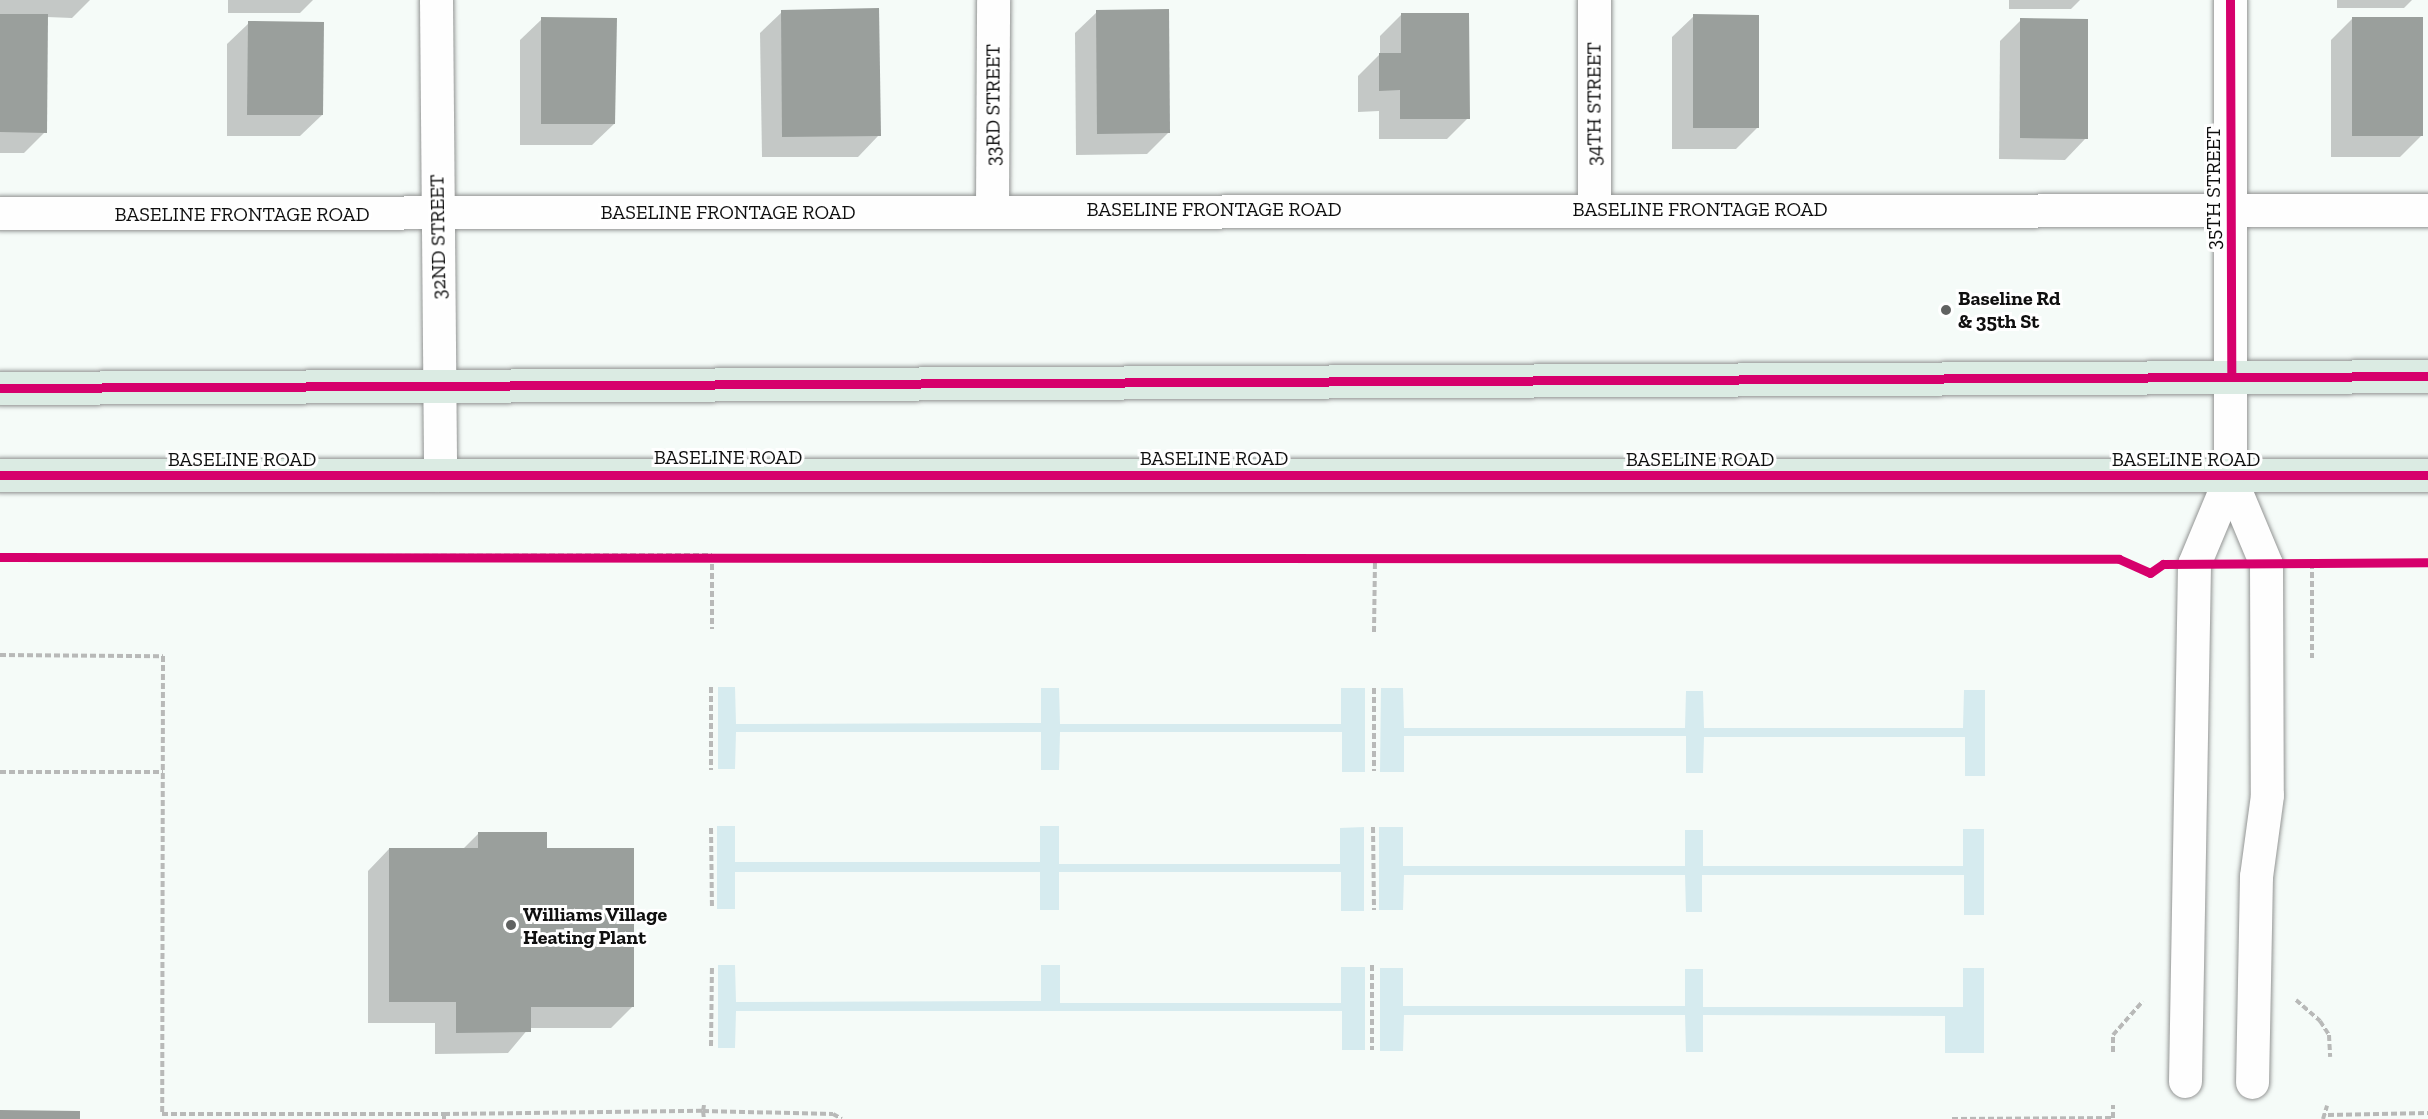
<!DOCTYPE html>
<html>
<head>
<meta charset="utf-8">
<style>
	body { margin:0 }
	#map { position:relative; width:2428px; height:1119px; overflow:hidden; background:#f5fbf8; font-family:"Zilla Slab",serif }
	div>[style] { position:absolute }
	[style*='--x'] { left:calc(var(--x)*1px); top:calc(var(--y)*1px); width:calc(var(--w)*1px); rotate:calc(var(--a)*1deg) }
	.green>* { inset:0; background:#d6ebef }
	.shadow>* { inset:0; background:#0003 }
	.building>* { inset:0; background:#9a9f9c }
	.path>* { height:4px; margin-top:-2px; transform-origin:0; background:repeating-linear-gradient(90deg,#b8b9b8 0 6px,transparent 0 9px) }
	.roads { filter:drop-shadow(0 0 2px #939594) drop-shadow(0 0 2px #939594) }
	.minor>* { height:33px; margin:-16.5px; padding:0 16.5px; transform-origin:16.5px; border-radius:16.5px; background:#fefefe }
	.major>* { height:33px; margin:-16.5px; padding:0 16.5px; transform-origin:16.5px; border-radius:16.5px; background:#dbebe3 }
	.cycleway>* { height:9px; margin:-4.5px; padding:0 4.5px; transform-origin:4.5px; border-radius:4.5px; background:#d6006c }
	.dots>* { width:16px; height:16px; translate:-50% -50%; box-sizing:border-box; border:3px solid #fff; border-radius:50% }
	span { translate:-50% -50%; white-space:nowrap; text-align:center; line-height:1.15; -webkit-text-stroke:6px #fff; paint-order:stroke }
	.street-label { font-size:20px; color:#0f0f0f }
	.poi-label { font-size:20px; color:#0f0f0f; font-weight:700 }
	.left { translate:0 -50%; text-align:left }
</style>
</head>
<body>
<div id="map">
	<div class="green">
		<div style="clip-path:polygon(718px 687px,735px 687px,736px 724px,1041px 723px,1041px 688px,1059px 688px,1060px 724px,1341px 724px,1341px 688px,1365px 688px,1365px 772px,1342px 772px,1342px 732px,1060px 732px,1059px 770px,1041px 770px,1041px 732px,736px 732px,735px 769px,718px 769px)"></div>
		<div style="clip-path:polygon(1381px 688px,1403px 688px,1404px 728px,1685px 728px,1686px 691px,1703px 691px,1704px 728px,1963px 728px,1964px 690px,1985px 690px,1985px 776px,1965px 776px,1965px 737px,1704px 737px,1703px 773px,1686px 773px,1686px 736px,1404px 736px,1404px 772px,1380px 772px)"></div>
		<div style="clip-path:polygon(717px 826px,735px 826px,735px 862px,1040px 862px,1040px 826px,1059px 826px,1059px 864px,1340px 864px,1340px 828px,1364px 827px,1364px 911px,1341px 911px,1341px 872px,1059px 872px,1059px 910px,1040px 910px,1040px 872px,735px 872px,735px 909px,717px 909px)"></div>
		<div style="clip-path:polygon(1379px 827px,1403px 827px,1403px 866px,1685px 866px,1685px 830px,1703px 830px,1703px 866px,1963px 866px,1963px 829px,1984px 829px,1984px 915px,1964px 915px,1964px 875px,1702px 875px,1702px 912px,1686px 912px,1685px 875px,1404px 875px,1403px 910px,1379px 910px)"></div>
		<div style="clip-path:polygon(718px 965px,735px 965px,736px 1002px,1041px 1001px,1041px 965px,1060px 965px,1060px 1003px,1341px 1003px,1341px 967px,1365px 967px,1365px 1050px,1342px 1050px,1342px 1011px,736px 1011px,735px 1048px,718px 1048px)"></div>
		<div style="clip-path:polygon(1380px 968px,1403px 968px,1403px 1006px,1685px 1006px,1685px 969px,1703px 969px,1703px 1007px,1963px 1007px,1963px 968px,1984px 968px,1984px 1053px,1945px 1053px,1945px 1016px,1703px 1015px,1703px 1052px,1686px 1052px,1685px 1015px,1404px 1015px,1403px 1051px,1380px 1051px)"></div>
	</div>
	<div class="shadow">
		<div style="clip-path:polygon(0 0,90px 0,72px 18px,47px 17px,45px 132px,24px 153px,0 153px)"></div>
		<div style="clip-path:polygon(228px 0,313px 0,300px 13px,228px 13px)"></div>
		<div style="clip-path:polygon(2009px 0,2080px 0,2071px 9px,2009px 9px)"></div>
		<div style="clip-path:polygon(2337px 0,2412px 0,2404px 8px,2337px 8px)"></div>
		<div style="clip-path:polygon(782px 12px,879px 135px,858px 157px,762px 157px,760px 33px)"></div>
		<div style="clip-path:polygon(1097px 12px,1168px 133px,1147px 154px,1076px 155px,1075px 33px)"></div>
		<div style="clip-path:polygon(1401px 15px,1468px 118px,1447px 139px,1379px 139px,1379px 111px,1358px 112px,1358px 76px,1380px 54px,1380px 36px)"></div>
		<div style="clip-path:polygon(1694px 16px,1757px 128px,1736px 149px,1672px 149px,1672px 37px)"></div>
		<div style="clip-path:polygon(542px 19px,614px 124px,592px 145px,520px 145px,520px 40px)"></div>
		<div style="clip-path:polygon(2352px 19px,2422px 135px,2400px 157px,2331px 157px,2331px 40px)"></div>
		<div style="clip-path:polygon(2021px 20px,2086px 138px,2065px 160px,1999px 159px,2000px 41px)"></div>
		<div style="clip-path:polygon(249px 23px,322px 115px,300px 136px,227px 136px,227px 44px)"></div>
		<div style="clip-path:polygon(478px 834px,545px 850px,633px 1006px,611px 1028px,529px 1028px,508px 1053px,435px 1054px,435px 1023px,368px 1023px,368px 871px,389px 849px,463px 849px)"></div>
	</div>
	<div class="building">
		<div style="clip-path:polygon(879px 8px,881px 136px,782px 137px,781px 10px)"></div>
		<div style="clip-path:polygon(1169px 9px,1170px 133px,1097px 134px,1096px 10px)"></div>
		<div style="clip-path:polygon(1401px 13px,1469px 13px,1470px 119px,1400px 119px,1400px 90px,1379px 91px,1379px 53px,1401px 53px)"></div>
		<div style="clip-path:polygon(0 14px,48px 14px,47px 133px,0 132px)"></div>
		<div style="clip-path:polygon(1693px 14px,1759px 15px,1759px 128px,1693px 128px)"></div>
		<div style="clip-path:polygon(541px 17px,617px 18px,615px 124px,541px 124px)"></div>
		<div style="clip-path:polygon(2352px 17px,2423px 17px,2423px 136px,2352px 136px)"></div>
		<div style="clip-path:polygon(2020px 18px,2088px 19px,2088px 139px,2020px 138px)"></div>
		<div style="clip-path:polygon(248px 21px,324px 22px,323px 115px,247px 115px)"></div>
		<div style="clip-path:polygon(478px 832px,547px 832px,547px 848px,634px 848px,634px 1007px,531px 1007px,531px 1032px,456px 1033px,456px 1002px,389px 1002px,389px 848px,478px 848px)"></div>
		<div style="clip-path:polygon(0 1110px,80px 1111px,80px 1119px,0 1119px)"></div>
	</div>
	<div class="path">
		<div style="--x:0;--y:557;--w:712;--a:-0.16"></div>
		<div style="--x:712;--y:555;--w:74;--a:90"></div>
		<div style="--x:2312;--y:563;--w:95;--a:90"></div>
		<div style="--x:1374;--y:632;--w:72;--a:-89.2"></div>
		<div style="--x:0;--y:655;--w:163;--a:0.4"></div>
		<div style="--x:163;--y:656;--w:458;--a:90.1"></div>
		<div style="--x:162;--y:1114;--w:282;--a:0"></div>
		<div style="--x:711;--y:687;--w:83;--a:90"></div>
		<div style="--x:1374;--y:688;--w:83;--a:90"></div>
		<div style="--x:0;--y:772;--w:163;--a:0"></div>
		<div style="--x:1373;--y:827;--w:83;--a:89.3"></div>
		<div style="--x:711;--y:828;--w:81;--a:89.3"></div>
		<div style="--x:1372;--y:965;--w:85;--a:90"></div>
		<div style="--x:2296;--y:1000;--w:32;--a:41"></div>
		<div style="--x:2320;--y:1021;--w:17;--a:57"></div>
		<div style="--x:2329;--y:1035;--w:22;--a:87"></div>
		<div style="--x:711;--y:1046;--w:78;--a:-89.3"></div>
		<div style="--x:2113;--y:1052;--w:17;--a:-90"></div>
		<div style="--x:2113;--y:1035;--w:45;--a:-48.6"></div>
		<div style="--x:704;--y:1105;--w:6;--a:99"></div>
		<div style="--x:703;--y:1111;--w:130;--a:1.3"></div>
		<div style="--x:833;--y:1114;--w:10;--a:29"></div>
		<div style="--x:2328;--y:1115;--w:100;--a:-1.1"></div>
		<div style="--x:444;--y:1119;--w:5;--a:-90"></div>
		<div style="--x:444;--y:1114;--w:259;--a:-0.7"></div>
		<div style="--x:703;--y:1111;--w:8;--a:83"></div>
		<div style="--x:1952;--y:1119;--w:161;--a:-0.4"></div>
		<div style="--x:2113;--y:1118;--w:13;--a:-90"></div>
		<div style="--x:2323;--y:1119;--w:14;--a:-73"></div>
	</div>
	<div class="roads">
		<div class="minor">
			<div style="--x:436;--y:0;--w:475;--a:89.5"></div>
			<div style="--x:1594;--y:0;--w:208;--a:90"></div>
			<div style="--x:992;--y:210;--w:210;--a:-89.7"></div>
			<div style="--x:0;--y:213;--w:2428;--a:-0.07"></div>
			<div style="--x:2230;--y:478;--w:93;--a:67.3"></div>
			<div style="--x:2266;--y:564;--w:231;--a:89.8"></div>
			<div style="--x:2267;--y:795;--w:82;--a:97.7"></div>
			<div style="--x:2256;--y:876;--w:206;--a:91.1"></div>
			<div style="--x:2185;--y:1081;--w:517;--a:-89"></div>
			<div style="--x:2194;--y:564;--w:93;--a:-67.3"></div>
			<div style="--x:2230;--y:478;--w:478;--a:-90"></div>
		</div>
		<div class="major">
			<div style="--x:0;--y:388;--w:2428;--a:-0.28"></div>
			<div style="--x:0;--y:475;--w:2428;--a:0"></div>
		</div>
	</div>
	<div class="cycleway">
		<div style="--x:2230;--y:0;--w:376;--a:89.8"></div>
		<div style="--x:0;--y:388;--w:2428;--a:-0.28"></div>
		<div style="--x:0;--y:475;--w:2428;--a:0"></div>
		<div style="--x:0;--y:557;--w:2119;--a:0.05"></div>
		<div style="--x:2119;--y:559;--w:34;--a:24"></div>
		<div style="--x:2150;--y:573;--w:16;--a:-35"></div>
		<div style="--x:2163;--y:564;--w:265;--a:-0.4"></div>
	</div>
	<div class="dots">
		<div style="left:1946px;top:310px;background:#606261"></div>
		<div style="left:511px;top:925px;background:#606261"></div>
	</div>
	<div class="street-label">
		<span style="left:1594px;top:104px;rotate:-90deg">34TH STREET</span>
		<span style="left:993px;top:105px;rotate:-90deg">33RD STREET</span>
		<span style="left:2213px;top:188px;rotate:-90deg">35TH STREET</span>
		<span style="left:1214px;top:209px">BASELINE FRONTAGE ROAD</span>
		<span style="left:1700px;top:209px">BASELINE FRONTAGE ROAD</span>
		<span style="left:728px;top:212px">BASELINE FRONTAGE ROAD</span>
		<span style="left:242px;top:214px">BASELINE FRONTAGE ROAD</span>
		<span style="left:438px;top:237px;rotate:-91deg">32ND STREET</span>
		<span style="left:728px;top:457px">BASELINE ROAD</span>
		<span style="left:1214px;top:458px">BASELINE ROAD</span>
		<span style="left:242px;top:459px">BASELINE ROAD</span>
		<span style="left:1700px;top:459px">BASELINE ROAD</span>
		<span style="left:2186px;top:459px">BASELINE ROAD</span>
	</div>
	<div class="poi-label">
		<span class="left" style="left:1958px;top:310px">Baseline Rd<br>&amp; 35th St</span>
		<span class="left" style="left:523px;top:926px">Williams Village<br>Heating Plant</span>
	</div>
</div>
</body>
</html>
